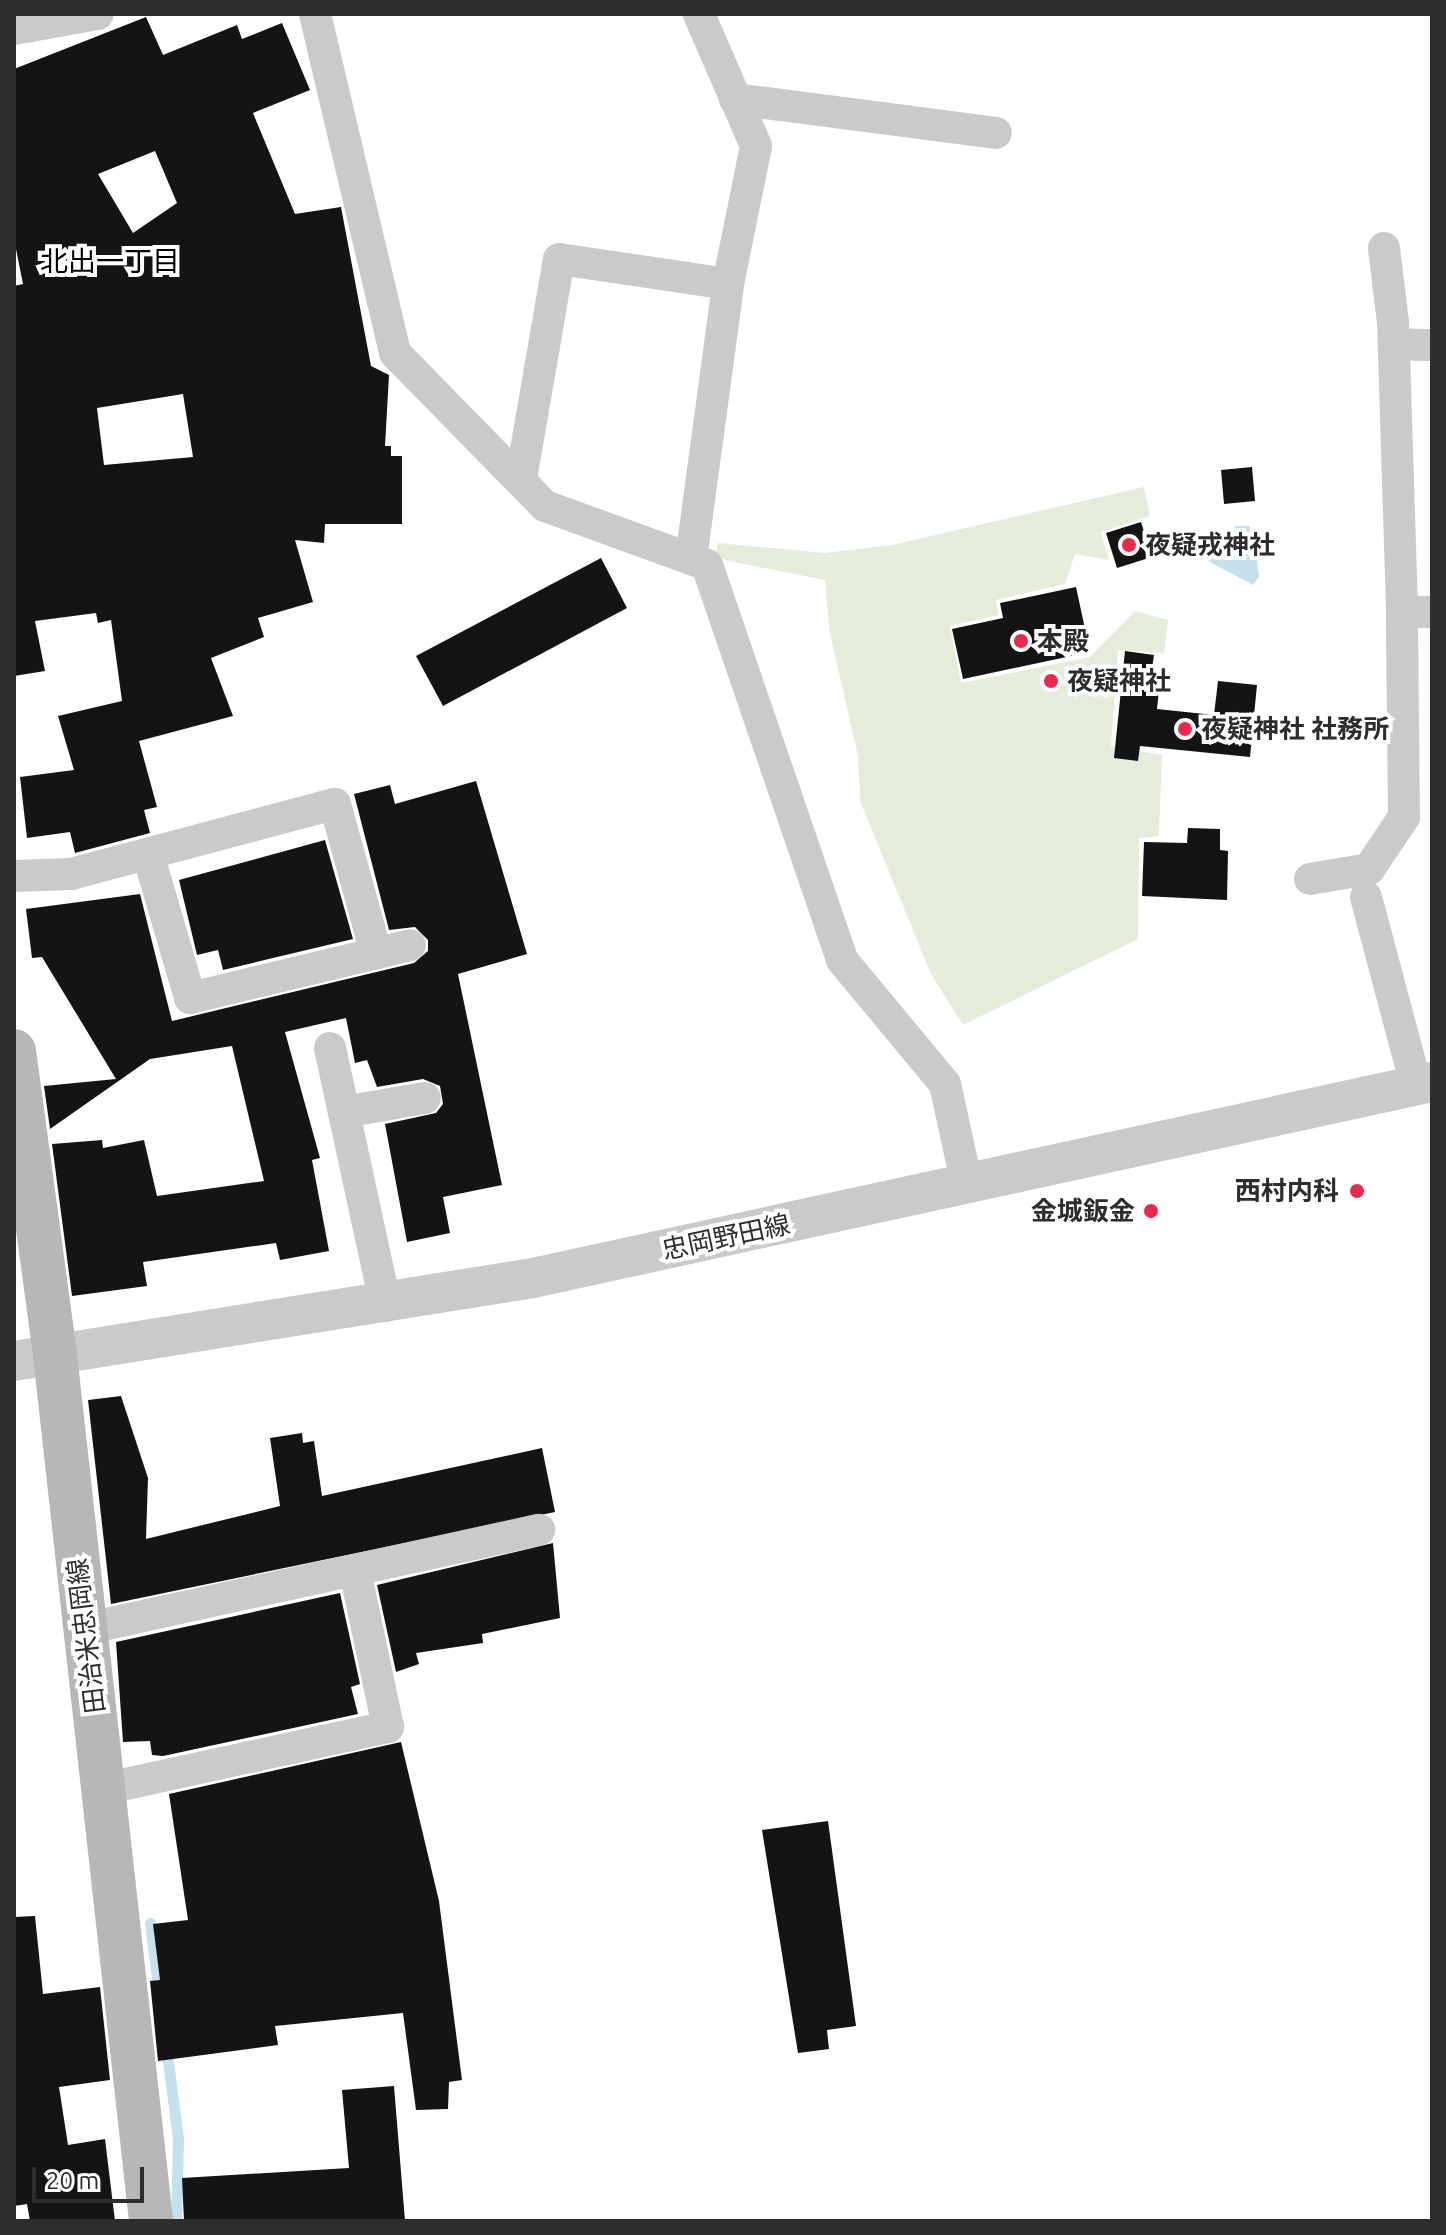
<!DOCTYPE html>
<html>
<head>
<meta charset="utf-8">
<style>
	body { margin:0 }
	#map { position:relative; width:1446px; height:2235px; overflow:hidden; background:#fff; font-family:Ubuntu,"Noto Sans JP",sans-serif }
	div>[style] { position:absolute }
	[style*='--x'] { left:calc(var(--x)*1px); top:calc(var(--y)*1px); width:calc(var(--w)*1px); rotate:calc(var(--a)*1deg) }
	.green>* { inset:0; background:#e6ecda }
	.water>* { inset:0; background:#c5e2ec }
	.stream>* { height:11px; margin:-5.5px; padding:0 5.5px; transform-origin:5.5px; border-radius:5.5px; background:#c5e2ec }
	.building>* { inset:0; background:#141414 }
	.minor>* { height:32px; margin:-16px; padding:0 16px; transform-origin:16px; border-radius:16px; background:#cacaca }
	.tertiary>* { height:40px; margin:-20px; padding:0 20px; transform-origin:20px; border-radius:20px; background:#cacaca }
	.secondary>* { height:44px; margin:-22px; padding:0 22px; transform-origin:22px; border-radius:22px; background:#b7b7b7 }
	.dots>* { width:22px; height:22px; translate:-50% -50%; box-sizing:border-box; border:4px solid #fff; border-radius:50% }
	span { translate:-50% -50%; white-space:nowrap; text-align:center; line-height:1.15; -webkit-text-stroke:8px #fff; paint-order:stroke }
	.poi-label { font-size:26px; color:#2d2d2d; font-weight:700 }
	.left { translate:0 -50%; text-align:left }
	.right { translate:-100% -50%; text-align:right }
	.street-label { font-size:26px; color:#2d2d2d }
	.neighbourhood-label { font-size:28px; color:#000 }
	.frame { position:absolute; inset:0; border:16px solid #2d2d2d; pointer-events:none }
	.scale { position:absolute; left:32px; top:2167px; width:112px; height:36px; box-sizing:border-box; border:4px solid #2d2d2d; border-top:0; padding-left:10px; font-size:24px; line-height:28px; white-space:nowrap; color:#2d2d2d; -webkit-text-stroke:6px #fff; paint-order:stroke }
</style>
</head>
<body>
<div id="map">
	<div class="green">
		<div style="clip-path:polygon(1144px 487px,1150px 516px,1101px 532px,1109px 560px,1075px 554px,1065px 584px,996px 600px,999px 615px,950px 626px,961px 683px,1090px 657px,1135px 611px,1168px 620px,1164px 653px,1118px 650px,1111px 746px,1162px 755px,1159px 836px,1139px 838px,1138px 939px,963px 1025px,931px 974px,860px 801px,858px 756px,829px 629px,825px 580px,724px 560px,716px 552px,718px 543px,825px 553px,892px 545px)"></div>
	</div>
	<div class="water">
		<div style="clip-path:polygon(1236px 526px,1249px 526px,1254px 535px,1259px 577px,1253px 585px,1206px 560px)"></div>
	</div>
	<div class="stream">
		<div style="--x:150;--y:1923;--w:71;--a:82.7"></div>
		<div style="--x:166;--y:2046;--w:94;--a:82.6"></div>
		<div style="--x:178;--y:2139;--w:82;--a:91.4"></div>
	</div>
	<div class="building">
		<div style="clip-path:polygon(evenodd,146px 17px,163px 55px,237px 25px,242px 39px,282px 23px,310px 90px,253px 113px,295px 214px,341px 207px,371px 366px,389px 375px,385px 446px,391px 446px,391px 456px,402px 456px,402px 524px,325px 524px,324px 543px,295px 540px,313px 602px,258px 618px,264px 637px,211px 658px,233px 716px,139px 741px,157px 807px,144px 810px,150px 833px,75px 853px,70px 832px,27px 838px,20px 777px,74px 770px,58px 716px,122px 701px,111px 620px,98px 623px,96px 613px,35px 621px,45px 671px,14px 676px,14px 286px,23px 284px,14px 239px,14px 69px,146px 17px,155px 151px,177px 203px,133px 233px,98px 174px,155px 151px,146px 17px,183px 394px,193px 457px,104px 465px,97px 408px,183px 394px)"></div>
		<div style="clip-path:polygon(1252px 467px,1255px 501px,1224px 504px,1221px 470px)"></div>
		<div style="clip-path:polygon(1141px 522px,1152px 557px,1117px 568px,1106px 533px)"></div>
		<div style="clip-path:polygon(601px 558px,627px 608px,443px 706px,416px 656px)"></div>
		<div style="clip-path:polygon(1076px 587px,1090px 652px,963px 679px,952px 629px,1003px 618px,1000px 603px)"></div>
		<div style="clip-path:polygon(1125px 651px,1154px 655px,1149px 689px,1159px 690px,1157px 709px,1214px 715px,1218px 681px,1257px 685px,1250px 757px,1140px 746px,1138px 761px,1114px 758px)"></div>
		<div style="clip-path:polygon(476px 781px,527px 954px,458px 974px,502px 1185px,443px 1197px,450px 1233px,407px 1242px,385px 1124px,436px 1113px,443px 1104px,440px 1086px,423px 1079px,377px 1087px,367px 1060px,355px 1063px,346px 1018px,285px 1032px,320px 1158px,312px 1160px,329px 1251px,280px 1260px,276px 1243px,143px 1262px,147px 1286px,72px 1296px,52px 1144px,102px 1140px,103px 1148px,144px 1140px,157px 1196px,264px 1181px,232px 1046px,150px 1059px,50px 1129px,44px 1086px,116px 1079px,42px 957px,32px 958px,26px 909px,140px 894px,172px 1021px,414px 963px,428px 951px,428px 940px,415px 927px,389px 930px,354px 794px,390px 785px,395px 804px)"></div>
		<div style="clip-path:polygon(1188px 828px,1220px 829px,1220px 850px,1228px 851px,1227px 900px,1142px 896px,1144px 842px,1187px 843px)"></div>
		<div style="clip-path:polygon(325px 840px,353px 939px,223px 970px,218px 950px,197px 955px,179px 880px)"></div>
		<div style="clip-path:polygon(121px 1396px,148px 1478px,146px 1539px,280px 1506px,270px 1438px,302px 1433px,303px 1443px,314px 1441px,322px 1496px,542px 1448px,555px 1512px,111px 1604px,88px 1400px)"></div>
		<div style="clip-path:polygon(553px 1543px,560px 1618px,482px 1634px,483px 1643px,416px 1653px,419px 1664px,396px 1672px,377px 1585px)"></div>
		<div style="clip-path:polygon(340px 1593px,360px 1684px,351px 1687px,358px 1714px,163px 1756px,152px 1755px,150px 1741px,123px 1742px,116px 1642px)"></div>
		<div style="clip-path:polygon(401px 1742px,439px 1901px,462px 2080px,449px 2082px,448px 2109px,416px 2110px,403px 2013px,275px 2026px,278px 2045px,158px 2061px,150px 1981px,160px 1980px,153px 1924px,188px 1920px,169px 1794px)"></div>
		<div style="clip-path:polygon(828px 1821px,856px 2026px,827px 2030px,829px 2049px,798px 2053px,762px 1830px)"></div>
		<div style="clip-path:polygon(35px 1916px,43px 1994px,100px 1987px,110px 2080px,59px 2087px,68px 2145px,105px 2139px,115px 2221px,30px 2221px,27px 2204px,14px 2206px,14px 1917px)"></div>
		<div style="clip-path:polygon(394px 2086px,405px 2221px,184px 2221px,182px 2178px,349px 2168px,342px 2090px)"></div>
	</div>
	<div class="minor">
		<div style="--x:315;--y:14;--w:348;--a:76.7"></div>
		<div style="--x:395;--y:353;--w:214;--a:45.6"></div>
		<div style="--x:545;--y:506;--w:172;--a:20"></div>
		<div style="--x:707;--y:565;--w:417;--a:71.1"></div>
		<div style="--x:842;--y:960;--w:161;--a:50.3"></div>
		<div style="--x:945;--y:1084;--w:103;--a:77.7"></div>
		<div style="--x:14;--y:29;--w:85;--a:-10.1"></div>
		<div style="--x:735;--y:99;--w:263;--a:7.4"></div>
		<div style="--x:1384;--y:248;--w:75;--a:83.1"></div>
		<div style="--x:1393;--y:322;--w:290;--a:88.2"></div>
		<div style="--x:1402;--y:612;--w:30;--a:0"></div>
		<div style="--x:1394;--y:344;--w:38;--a:2"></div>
		<div style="--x:521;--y:479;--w:223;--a:-80.2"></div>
		<div style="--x:559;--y:259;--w:171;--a:8.4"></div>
		<div style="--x:691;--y:559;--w:277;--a:-82.3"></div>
		<div style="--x:728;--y:284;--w:141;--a:-78.5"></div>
		<div style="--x:756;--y:146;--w:144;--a:-113.4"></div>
		<div style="--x:148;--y:854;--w:150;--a:73.7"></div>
		<div style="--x:190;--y:998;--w:226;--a:-13.5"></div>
		<div style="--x:14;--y:876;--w:57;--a:-2"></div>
		<div style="--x:71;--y:874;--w:273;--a:-14.9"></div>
		<div style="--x:335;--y:804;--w:155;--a:74.6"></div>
		<div style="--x:1310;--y:879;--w:60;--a:-9.6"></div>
		<div style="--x:1369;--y:869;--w:63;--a:-56.1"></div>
		<div style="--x:1404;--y:817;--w:205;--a:-90.6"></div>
		<div style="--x:1366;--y:897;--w:195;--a:75.1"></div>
		<div style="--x:330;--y:1048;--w:264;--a:77.8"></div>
		<div style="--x:344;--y:1112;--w:82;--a:-9.8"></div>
		<div style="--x:84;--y:1629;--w:466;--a:-12.3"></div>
		<div style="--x:103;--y:1789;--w:292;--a:-12.3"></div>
		<div style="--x:388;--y:1727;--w:160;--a:-101.9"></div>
	</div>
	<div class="tertiary">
		<div style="--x:14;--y:1361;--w:526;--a:-9.09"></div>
		<div style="--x:533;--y:1278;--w:920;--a:-12.3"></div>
	</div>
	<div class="secondary">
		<div style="--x:14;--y:1051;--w:307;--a:82.3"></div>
		<div style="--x:55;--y:1355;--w:871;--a:83.67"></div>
	</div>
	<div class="dots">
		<div style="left:1129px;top:545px;background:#eb284f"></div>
		<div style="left:1021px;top:641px;background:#eb284f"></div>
		<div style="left:1051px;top:681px;background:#eb284f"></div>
		<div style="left:1185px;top:729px;background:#eb284f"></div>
		<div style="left:1357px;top:1191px;background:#eb284f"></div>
		<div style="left:1151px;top:1211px;background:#eb284f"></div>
	</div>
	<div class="poi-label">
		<span class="left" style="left:1145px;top:545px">夜疑戎神社</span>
		<span class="left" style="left:1037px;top:641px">本殿</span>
		<span class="left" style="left:1067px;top:681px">夜疑神社</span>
		<span class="left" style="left:1201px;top:729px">夜疑神社 社務所</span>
		<span class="right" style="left:1339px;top:1191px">西村内科</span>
		<span class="right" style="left:1135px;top:1211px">金城鈑金</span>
	</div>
	<div class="street-label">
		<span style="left:726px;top:1237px;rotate:-12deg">忠岡野田線</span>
		<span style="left:86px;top:1636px;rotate:-97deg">田治米忠岡線</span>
	</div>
	<div class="neighbourhood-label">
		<span style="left:110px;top:261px">北出一丁目</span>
	</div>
	<div class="frame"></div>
	<div class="scale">20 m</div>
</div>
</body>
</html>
